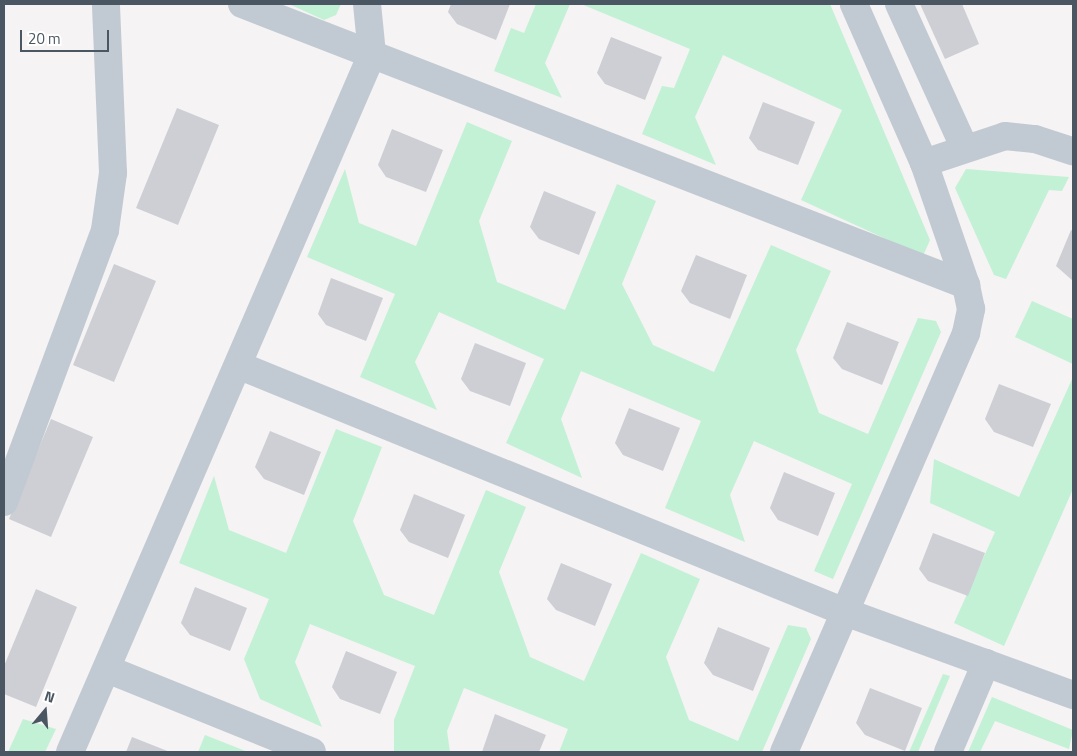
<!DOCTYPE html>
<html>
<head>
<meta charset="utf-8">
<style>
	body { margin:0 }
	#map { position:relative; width:1077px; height:756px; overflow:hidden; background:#f5f3f3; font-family:"Titillium Web",sans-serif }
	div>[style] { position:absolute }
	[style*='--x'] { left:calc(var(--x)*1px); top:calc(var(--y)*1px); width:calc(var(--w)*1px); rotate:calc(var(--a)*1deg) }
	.green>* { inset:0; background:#c3f1d5 }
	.building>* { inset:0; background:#cdcfd5 }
	.minor>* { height:28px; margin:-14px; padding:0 14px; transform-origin:14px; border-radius:14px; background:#c1cad2 }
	span { translate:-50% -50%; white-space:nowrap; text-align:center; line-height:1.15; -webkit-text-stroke:4px #fff; paint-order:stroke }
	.frame { position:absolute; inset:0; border:5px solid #4a5661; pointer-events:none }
	.north { position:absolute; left:20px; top:686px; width:50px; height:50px; -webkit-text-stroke:4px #fff; paint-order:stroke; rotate:18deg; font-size:14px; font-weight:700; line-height:20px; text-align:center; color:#4a5661 }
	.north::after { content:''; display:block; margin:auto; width:18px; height:22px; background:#4a5661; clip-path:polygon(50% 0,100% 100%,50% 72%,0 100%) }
	.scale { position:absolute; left:20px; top:30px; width:89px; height:22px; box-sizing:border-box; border:2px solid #4a5661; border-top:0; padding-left:6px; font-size:15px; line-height:18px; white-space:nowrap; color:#4a5661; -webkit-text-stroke:4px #fff; paint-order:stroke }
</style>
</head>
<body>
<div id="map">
	<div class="green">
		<div style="clip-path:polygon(289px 4px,341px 4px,336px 15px,324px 20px)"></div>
		<div style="clip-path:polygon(536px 4px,570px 4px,545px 63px,562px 98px,494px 71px,511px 28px,524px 33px)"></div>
		<div style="clip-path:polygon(581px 4px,830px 4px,930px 240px,923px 256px,801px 200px,842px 110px,723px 55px,695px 117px,716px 165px,642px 134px,662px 86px,674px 88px,690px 49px)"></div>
		<div style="clip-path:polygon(467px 122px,512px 141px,479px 221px,497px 282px,565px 310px,617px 184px,656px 201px,622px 284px,653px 345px,714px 372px,771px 245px,831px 271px,796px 350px,819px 413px,868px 434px,918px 318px,936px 321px,941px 332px,833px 579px,814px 571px,852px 484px,754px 441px,730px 495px,745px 542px,665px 508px,701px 421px,581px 371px,561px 419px,582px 478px,506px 443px,544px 359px,439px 312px,415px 362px,437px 410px,360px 377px,395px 294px,307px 257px,345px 169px,359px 223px,416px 246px)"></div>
		<div style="clip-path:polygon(966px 169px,1069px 177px,1062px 191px,1049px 190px,1006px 279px,994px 275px,955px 188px)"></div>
		<div style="clip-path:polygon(1032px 301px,1073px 319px,1073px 364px,1015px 337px)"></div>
		<div style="clip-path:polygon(1073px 377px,1073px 489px,1004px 646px,954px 623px,995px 532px,930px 503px,934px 459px,1019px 497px)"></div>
		<div style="clip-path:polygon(336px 429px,382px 447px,353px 521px,384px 595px,434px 615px,486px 490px,526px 507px,499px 572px,530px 657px,584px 681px,641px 553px,700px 579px,666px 657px,689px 720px,738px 741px,788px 625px,806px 628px,811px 639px,762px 752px,559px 752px,568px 729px,464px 688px,447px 731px,450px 752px,394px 752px,394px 720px,415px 666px,310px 624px,295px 662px,322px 727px,260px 699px,244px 659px,269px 599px,179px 563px,214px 476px,229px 530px,286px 553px)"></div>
		<div style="clip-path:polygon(943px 674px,950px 676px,918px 752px,909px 752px)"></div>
		<div style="clip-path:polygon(992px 697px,1073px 730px,1069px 749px,995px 721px,980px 752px,968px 752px)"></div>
		<div style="clip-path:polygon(23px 719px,56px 729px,45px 752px,8px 752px)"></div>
		<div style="clip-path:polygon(205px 735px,248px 752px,198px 752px)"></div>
	</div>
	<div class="building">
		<div style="clip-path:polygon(451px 4px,510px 4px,496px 40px,457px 24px,448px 12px)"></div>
		<div style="clip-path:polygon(920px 4px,962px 4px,979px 44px,945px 59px)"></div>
		<div style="clip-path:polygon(611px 37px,662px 57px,645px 100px,605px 84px,597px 73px)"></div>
		<div style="clip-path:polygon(763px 102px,815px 122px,798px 165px,758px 150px,749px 138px)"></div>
		<div style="clip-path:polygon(177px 108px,219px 125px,178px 225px,136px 208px)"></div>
		<div style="clip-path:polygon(392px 129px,443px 150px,426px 192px,386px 177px,378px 165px)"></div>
		<div style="clip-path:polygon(544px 191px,596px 212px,579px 255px,539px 239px,530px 227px)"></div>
		<div style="clip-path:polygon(1071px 230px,1073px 231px,1073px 281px,1056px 266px)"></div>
		<div style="clip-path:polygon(696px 255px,747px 275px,730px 319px,690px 303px,681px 291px)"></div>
		<div style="clip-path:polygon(114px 264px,156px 281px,114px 382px,73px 365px)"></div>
		<div style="clip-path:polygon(331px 278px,383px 298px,366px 341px,326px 325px,318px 314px)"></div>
		<div style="clip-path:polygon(847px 322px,899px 342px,882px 385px,842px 369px,833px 358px)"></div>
		<div style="clip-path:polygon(475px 343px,526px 363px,510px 406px,470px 391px,461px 379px)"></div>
		<div style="clip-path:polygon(999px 384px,1051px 404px,1033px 447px,994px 432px,985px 419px)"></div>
		<div style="clip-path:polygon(629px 408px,680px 428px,663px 471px,623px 455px,615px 443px)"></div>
		<div style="clip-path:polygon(51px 419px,93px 437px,51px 537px,9px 519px)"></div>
		<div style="clip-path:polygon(270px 431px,321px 452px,304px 495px,264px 479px,255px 467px)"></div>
		<div style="clip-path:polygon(784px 472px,835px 493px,818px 536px,778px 520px,770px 508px)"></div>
		<div style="clip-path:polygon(414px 494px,465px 515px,448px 558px,409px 542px,400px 530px)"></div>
		<div style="clip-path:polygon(933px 533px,985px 553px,968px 596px,928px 581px,919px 569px)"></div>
		<div style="clip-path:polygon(561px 563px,612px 584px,595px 626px,556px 610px,547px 599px)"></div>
		<div style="clip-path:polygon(195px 587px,247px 608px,230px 651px,190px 635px,181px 623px)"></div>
		<div style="clip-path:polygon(36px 589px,77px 607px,36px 707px,4px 694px,4px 666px)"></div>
		<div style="clip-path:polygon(718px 627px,770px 648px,753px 691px,713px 675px,704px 663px)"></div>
		<div style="clip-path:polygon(346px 651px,397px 672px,380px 714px,340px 699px,332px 687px)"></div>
		<div style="clip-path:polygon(870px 688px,922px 708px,905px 751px,865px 735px,856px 723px)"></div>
		<div style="clip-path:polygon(495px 714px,546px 735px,539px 752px,482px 752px)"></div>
		<div style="clip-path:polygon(132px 737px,170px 752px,126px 752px)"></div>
	</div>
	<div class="minor">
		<div style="--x:242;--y:4;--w:777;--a:21.21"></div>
		<div style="--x:899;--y:4;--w:159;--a:65.5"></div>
		<div style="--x:924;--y:163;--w:85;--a:-18.4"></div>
		<div style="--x:1005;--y:136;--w:30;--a:6"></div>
		<div style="--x:1035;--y:139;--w:40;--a:18"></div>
		<div style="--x:240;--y:366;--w:653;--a:22.13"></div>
		<div style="--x:845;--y:612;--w:243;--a:20"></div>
		<div style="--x:4;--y:502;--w:290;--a:-69.6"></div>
		<div style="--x:105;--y:230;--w:58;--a:-82"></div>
		<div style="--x:113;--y:173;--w:169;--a:-92.4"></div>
		<div style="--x:107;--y:669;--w:221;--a:22"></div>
		<div style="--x:70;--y:752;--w:761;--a:-66.6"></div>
		<div style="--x:372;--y:54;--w:50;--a:-95.7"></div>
		<div style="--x:784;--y:752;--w:457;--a:-66.5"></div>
		<div style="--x:966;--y:333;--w:25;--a:-78"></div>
		<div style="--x:971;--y:309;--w:25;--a:-102"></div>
		<div style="--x:966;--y:285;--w:129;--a:-109"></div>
		<div style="--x:924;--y:163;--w:174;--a:-113.8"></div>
		<div style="--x:948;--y:752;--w:97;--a:-66.9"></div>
	</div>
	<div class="frame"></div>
	<div class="north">N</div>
	<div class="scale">20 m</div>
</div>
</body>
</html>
